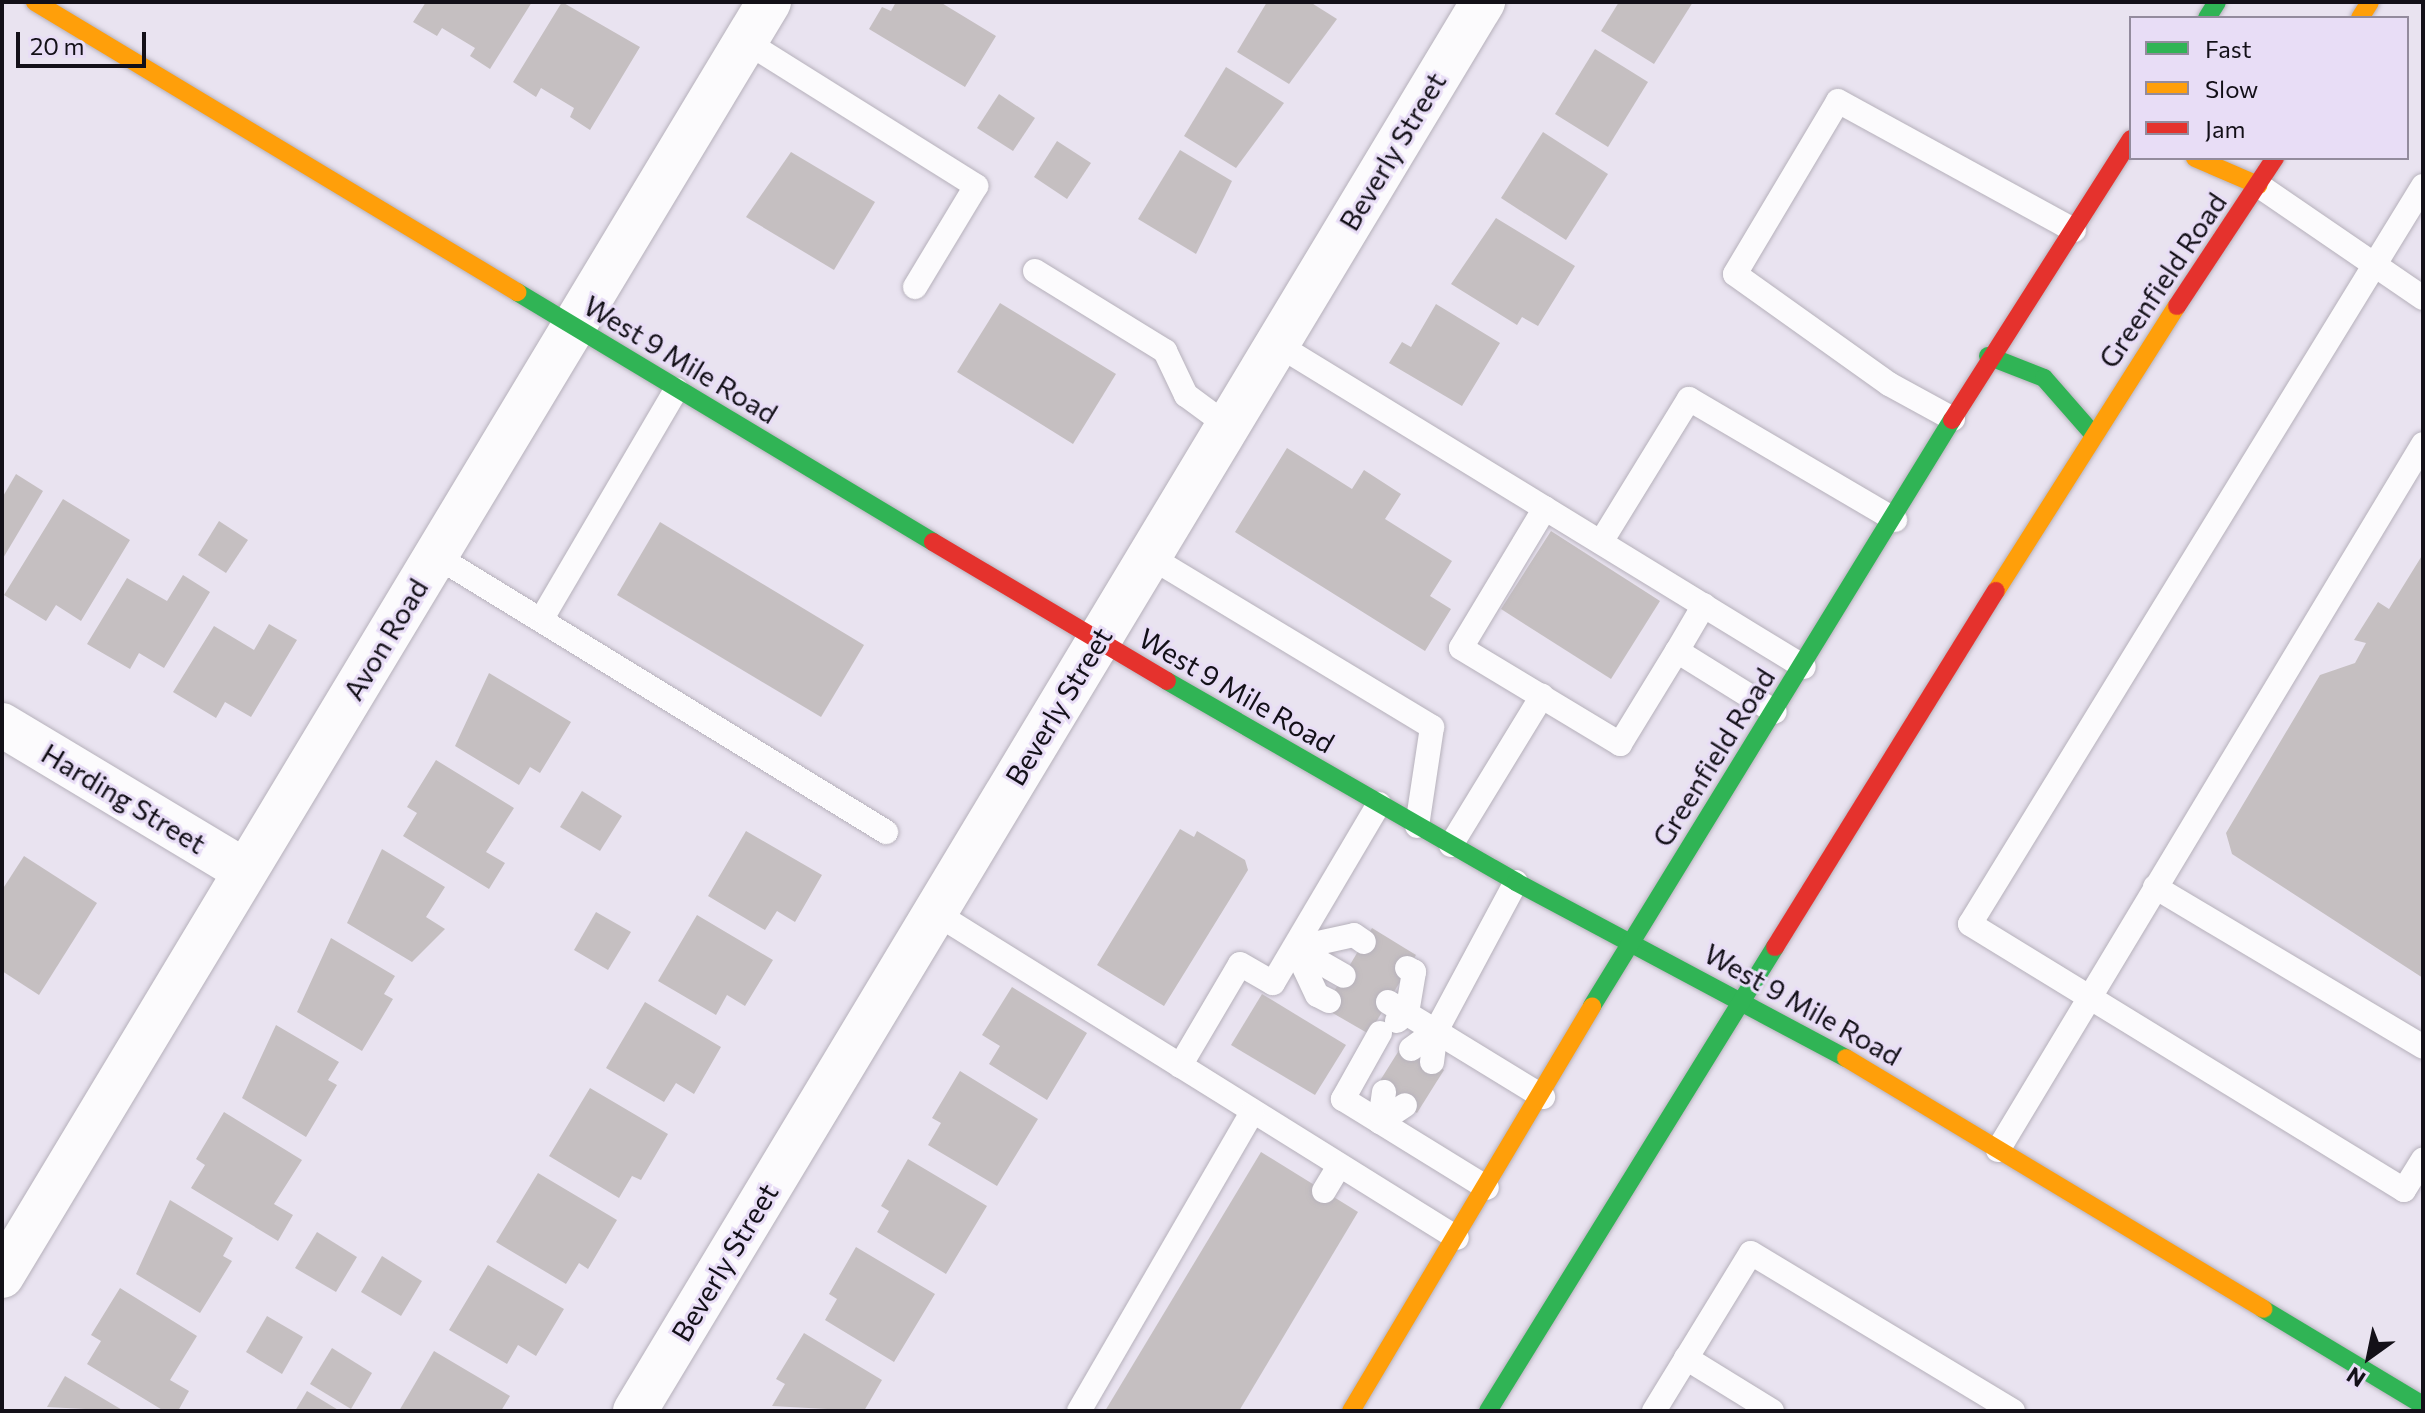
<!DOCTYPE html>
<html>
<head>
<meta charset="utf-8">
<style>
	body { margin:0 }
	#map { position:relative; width:2425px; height:1413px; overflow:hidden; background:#e9e3f0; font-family:Commissioner,sans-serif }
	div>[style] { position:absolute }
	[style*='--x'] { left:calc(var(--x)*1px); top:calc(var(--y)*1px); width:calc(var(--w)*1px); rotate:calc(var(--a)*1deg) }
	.building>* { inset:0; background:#c5bfc1 }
	.roads { filter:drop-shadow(0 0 2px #b6b1bb) drop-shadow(0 0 2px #b6b1bb) }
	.lane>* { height:24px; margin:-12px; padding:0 12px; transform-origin:12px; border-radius:12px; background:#fcfbfd }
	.street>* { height:44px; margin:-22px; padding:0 22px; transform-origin:22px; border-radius:22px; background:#fcfbfd }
	.fast>* { height:18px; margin:-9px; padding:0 9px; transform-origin:9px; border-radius:9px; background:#30b455 }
	.slow>* { height:18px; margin:-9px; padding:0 9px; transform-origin:9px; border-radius:9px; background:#ff9f0a }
	.jam>* { height:18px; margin:-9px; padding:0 9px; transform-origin:9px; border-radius:9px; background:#e5322d }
	span { translate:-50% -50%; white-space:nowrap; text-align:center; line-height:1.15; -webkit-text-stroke:6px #e8ddf6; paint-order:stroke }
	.street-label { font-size:28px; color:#131018 }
	.frame { position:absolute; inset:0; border:4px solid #131018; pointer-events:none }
	.legend { position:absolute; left:2129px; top:16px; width:280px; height:144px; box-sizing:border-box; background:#e8ddf6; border:2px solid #938b9d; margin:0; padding:10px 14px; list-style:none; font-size:24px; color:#131018 }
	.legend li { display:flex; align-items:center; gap:16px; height:40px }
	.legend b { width:40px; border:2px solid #938b9d }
	.north { position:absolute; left:2329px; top:1317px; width:80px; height:80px; -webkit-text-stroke:6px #e8ddf6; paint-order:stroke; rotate:213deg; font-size:22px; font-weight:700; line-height:32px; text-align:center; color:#131018 }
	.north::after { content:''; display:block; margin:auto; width:28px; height:36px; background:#131018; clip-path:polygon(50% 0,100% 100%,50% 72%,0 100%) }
	.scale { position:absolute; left:16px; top:32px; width:130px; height:36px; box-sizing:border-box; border:4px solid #131018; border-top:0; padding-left:10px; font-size:24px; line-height:28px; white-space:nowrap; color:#131018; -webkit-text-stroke:6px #e8ddf6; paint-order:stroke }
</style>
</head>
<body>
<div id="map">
	<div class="building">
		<div style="clip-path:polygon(426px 2px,532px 2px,490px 69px,470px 56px,475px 48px,442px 28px,437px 36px,413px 22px)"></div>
		<div style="clip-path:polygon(562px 2px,640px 47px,590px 130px,570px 117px,574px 108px,541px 88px,536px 97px,513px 82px)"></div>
		<div style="clip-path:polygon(896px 2px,940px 2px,996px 36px,965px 87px,869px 29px,882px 7px,891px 11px)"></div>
		<div style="clip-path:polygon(1267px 2px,1310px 2px,1337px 19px,1289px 84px,1237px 52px)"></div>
		<div style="clip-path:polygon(1619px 2px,1693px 2px,1654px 64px,1601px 31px)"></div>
		<div style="clip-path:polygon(1595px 49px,1648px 82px,1608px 147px,1555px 114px)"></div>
		<div style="clip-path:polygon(1226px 67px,1284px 103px,1236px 168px,1184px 136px)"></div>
		<div style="clip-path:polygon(999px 94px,1035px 118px,1013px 151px,977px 128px)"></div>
		<div style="clip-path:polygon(1543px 132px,1608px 174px,1566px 240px,1501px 198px)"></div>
		<div style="clip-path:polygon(1057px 141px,1091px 163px,1067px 199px,1034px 177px)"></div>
		<div style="clip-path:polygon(1180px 150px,1232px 181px,1196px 254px,1138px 219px)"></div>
		<div style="clip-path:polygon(791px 152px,875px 202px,834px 270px,746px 217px)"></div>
		<div style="clip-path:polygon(1496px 218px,1575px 266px,1538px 326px,1522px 317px,1517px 325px,1451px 284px)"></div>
		<div style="clip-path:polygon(1000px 303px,1116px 374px,1073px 444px,957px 372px)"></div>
		<div style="clip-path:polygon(1436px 304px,1500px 343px,1462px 406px,1389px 363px,1402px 342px,1411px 347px)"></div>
		<div style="clip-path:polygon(1287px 448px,1352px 489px,1364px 470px,1401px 494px,1385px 519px,1452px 561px,1430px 596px,1451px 609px,1425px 651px,1235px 532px)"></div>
		<div style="clip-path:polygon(16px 474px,43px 491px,2px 560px,2px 498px)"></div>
		<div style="clip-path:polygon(63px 499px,130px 540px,81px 621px,56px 605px,46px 621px,4px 595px)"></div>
		<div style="clip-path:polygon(219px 521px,248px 540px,226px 573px,198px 555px)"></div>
		<div style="clip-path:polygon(660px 522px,864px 645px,821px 717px,617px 595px)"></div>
		<div style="clip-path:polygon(1551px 531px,1660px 601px,1611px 679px,1501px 609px)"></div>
		<div style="clip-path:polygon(2423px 554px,2423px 978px,2232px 854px,2226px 833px,2320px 675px,2355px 663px,2366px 643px,2354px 640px,2378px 602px,2389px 609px)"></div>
		<div style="clip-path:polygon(183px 575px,210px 592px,164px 668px,139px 653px,130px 669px,87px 644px,127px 578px,167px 601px)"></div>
		<div style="clip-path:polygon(269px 624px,297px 640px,251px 717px,225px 702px,216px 718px,173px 692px,214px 626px,254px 650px)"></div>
		<div style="clip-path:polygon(489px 673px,571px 722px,540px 773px,530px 767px,519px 785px,455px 746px)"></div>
		<div style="clip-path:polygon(436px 760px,514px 808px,486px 852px,505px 863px,489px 889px,403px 836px,417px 813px,407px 807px)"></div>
		<div style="clip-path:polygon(582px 791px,622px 816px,600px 851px,560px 827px)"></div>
		<div style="clip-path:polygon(1180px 829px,1194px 837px,1197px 831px,1245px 860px,1248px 870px,1164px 1006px,1097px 965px)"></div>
		<div style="clip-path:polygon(746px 831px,822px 875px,795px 922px,777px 911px,765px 930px,708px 896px)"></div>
		<div style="clip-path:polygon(382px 849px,445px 887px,426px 917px,445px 929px,412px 962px,347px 923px)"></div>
		<div style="clip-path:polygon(24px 856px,97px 903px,39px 995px,2px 971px,2px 890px)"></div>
		<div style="clip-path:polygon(596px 912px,631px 932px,608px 970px,574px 950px)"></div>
		<div style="clip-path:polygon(697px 915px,773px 960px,745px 1006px,727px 995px,716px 1015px,658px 981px)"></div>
		<div style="clip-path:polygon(1372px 928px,1416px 955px,1369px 1034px,1324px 1008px)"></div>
		<div style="clip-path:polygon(331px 938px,395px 976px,384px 994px,393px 999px,362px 1051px,297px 1012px)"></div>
		<div style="clip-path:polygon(1012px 987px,1087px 1033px,1047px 1100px,989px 1064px,1000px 1046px,982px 1035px)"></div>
		<div style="clip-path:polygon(1262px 994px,1346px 1045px,1315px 1095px,1231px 1045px)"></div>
		<div style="clip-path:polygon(645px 1002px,721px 1047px,694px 1094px,676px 1083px,664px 1102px,606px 1068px)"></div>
		<div style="clip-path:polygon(276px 1025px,339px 1062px,328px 1080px,337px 1085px,306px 1137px,242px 1098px)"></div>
		<div style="clip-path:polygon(1403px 1044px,1444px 1070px,1417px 1113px,1376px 1087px)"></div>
		<div style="clip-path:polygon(960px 1071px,1038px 1119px,997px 1186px,928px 1145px,941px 1123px,932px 1118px)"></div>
		<div style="clip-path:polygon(590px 1088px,668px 1134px,641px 1180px,632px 1176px,619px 1198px,549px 1156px)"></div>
		<div style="clip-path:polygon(224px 1112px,302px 1160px,274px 1204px,293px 1215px,278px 1241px,191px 1188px,205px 1165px,196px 1159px)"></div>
		<div style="clip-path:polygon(1261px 1152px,1358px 1212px,1239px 1411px,1105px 1411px)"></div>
		<div style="clip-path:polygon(908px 1159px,987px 1206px,946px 1274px,877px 1232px,889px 1211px,881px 1206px)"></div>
		<div style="clip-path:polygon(538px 1173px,617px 1220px,588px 1269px,579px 1263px,566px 1284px,496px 1242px)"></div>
		<div style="clip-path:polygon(170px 1200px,233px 1238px,223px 1256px,232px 1261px,200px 1313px,136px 1274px)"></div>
		<div style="clip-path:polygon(317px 1232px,357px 1257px,336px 1292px,295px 1268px)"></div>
		<div style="clip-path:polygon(856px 1247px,935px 1294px,894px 1362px,825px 1320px,837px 1299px,829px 1294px)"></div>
		<div style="clip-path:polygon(382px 1256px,422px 1281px,401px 1316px,361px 1292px)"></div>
		<div style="clip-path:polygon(488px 1265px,564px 1309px,536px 1356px,518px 1345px,507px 1364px,449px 1330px)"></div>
		<div style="clip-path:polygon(120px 1288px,197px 1336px,170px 1380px,189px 1391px,178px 1411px,164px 1411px,87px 1364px,101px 1341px,91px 1335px)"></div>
		<div style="clip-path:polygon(267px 1316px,303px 1337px,282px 1374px,246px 1352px)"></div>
		<div style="clip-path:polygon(804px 1333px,882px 1380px,864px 1411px,772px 1406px,785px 1384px,776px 1379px)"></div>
		<div style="clip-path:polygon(332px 1348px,372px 1373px,351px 1409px,310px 1384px)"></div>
		<div style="clip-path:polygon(434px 1351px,510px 1396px,501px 1411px,399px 1411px)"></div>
		<div style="clip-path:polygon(65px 1376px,124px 1411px,47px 1407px)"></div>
		<div style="clip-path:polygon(307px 1391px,340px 1411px,295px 1411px)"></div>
	</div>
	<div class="roads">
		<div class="lane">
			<div style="--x:745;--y:41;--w:273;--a:32.1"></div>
			<div style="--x:976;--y:186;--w:118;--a:121.1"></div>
			<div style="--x:2258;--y:185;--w:200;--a:34.4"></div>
			<div style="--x:2423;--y:186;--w:866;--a:121.54"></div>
			<div style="--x:1970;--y:924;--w:509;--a:31.5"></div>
			<div style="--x:2404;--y:1190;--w:36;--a:-58"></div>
			<div style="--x:1035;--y:271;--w:153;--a:31.6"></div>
			<div style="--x:1165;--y:351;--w:49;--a:64.5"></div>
			<div style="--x:1186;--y:395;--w:52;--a:36.4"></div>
			<div style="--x:1275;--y:343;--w:620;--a:31.49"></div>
			<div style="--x:1953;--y:419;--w:73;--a:-151.3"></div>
			<div style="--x:1889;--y:384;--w:189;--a:-144.5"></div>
			<div style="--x:1735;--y:274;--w:201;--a:-59.2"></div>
			<div style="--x:1838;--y:101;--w:269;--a:28.7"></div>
			<div style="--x:1545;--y:508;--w:163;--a:121"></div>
			<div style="--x:1461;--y:648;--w:186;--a:31.1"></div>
			<div style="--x:1620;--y:744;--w:109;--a:-58.5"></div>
			<div style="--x:1601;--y:542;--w:168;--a:-58.4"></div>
			<div style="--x:1689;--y:399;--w:239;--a:30.4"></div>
			<div style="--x:1147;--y:555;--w:333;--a:31.1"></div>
			<div style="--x:1432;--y:727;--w:100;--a:98.6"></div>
			<div style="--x:436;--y:556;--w:528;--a:31.52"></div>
			<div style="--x:1704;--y:605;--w:53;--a:120.4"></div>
			<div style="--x:1677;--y:651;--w:115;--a:31.9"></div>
			<div style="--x:541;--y:620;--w:267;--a:-59.6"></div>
			<div style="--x:1451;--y:845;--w:175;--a:-58.6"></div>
			<div style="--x:2155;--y:887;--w:312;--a:30.8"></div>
			<div style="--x:934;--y:912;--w:616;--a:31.94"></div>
			<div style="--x:1295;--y:948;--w:56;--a:29.7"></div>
			<div style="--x:1329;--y:1001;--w:13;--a:-153"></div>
			<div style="--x:1317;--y:995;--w:52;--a:-115.1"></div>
			<div style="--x:1295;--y:948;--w:60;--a:-12.4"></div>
			<div style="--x:1354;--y:935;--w:12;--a:35"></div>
			<div style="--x:1388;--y:1002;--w:182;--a:31.5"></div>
			<div style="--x:1397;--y:1021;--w:13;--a:-39"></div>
			<div style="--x:1407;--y:1013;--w:42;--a:-80.3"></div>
			<div style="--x:1414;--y:972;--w:8;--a:-150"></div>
			<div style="--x:1380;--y:1033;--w:76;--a:119.3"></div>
			<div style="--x:1343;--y:1099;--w:169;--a:31.7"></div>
			<div style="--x:1411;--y:1049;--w:31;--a:-36"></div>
			<div style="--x:1436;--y:1031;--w:169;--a:-61.8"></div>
			<div style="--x:1432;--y:1062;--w:31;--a:-83"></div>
			<div style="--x:1180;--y:1066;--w:118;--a:-59.5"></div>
			<div style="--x:1240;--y:964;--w:38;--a:30"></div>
			<div style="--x:1273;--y:983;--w:208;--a:-59.4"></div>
			<div style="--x:1384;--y:1092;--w:30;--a:98"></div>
			<div style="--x:1380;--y:1122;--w:30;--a:-34"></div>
			<div style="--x:1998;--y:1150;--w:824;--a:-58.95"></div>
			<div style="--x:1324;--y:1191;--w:29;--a:-59"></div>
			<div style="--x:1686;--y:1358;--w:101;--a:31.6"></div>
			<div style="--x:1079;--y:1411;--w:345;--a:-59.9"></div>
			<div style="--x:1654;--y:1411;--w:185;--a:-58.5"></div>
			<div style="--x:1751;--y:1253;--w:306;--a:31.1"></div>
		</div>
		<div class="street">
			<div style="--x:2;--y:725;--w:283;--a:31"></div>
			<div style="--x:2;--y:1276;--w:1487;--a:-58.95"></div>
			<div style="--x:635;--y:1411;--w:1645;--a:-58.96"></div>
		</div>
		<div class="fast">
			<div style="--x:2207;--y:18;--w:19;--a:-58"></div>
			<div style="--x:517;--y:292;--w:485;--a:31"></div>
			<div style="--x:1988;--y:356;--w:60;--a:21.4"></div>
			<div style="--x:2044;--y:378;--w:74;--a:48.8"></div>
			<div style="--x:1167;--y:681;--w:403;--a:29.9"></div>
			<div style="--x:1516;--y:882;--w:374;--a:28.1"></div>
			<div style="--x:1592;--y:1006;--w:688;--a:-58.44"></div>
			<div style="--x:2263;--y:1309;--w:187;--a:31"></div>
			<div style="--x:1488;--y:1411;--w:546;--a:-58.26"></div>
		</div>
		<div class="slow">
			<div style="--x:35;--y:2;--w:563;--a:31.03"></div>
			<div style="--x:2360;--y:18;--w:19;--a:-58"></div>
			<div style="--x:2195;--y:158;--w:69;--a:23.2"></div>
			<div style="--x:1996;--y:591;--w:338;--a:-57.6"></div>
			<div style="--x:1846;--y:1058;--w:487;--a:31"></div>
			<div style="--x:1351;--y:1411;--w:471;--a:-59.2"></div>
		</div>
		<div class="jam">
			<div style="--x:2177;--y:306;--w:178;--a:-56.5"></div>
			<div style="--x:1952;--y:420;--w:333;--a:-57.5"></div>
			<div style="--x:933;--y:542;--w:272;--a:30.7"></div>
			<div style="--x:1775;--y:947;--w:419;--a:-58.2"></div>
		</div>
	</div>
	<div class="street-label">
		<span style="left:1392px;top:151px;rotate:-59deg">Beverly Street</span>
		<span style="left:2162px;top:280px;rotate:-56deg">Greenfield Road</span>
		<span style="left:681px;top:359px;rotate:31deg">West 9 Mile Road</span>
		<span style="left:385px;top:639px;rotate:-59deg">Avon Road</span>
		<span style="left:1237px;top:690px;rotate:30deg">West 9 Mile Road</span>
		<span style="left:1058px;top:706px;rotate:-59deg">Beverly Street</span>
		<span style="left:1713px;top:757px;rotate:-58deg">Greenfield Road</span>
		<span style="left:124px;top:798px;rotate:31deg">Harding Street</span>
		<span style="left:1803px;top:1004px;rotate:29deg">West 9 Mile Road</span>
		<span style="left:724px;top:1262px;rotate:-59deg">Beverly Street</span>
	</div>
	<div class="frame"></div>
	<ul class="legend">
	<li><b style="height:10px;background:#30b455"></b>Fast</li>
	<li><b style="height:10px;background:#ff9f0a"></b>Slow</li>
	<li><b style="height:10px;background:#e5322d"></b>Jam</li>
	</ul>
	<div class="north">N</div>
	<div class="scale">20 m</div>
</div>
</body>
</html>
